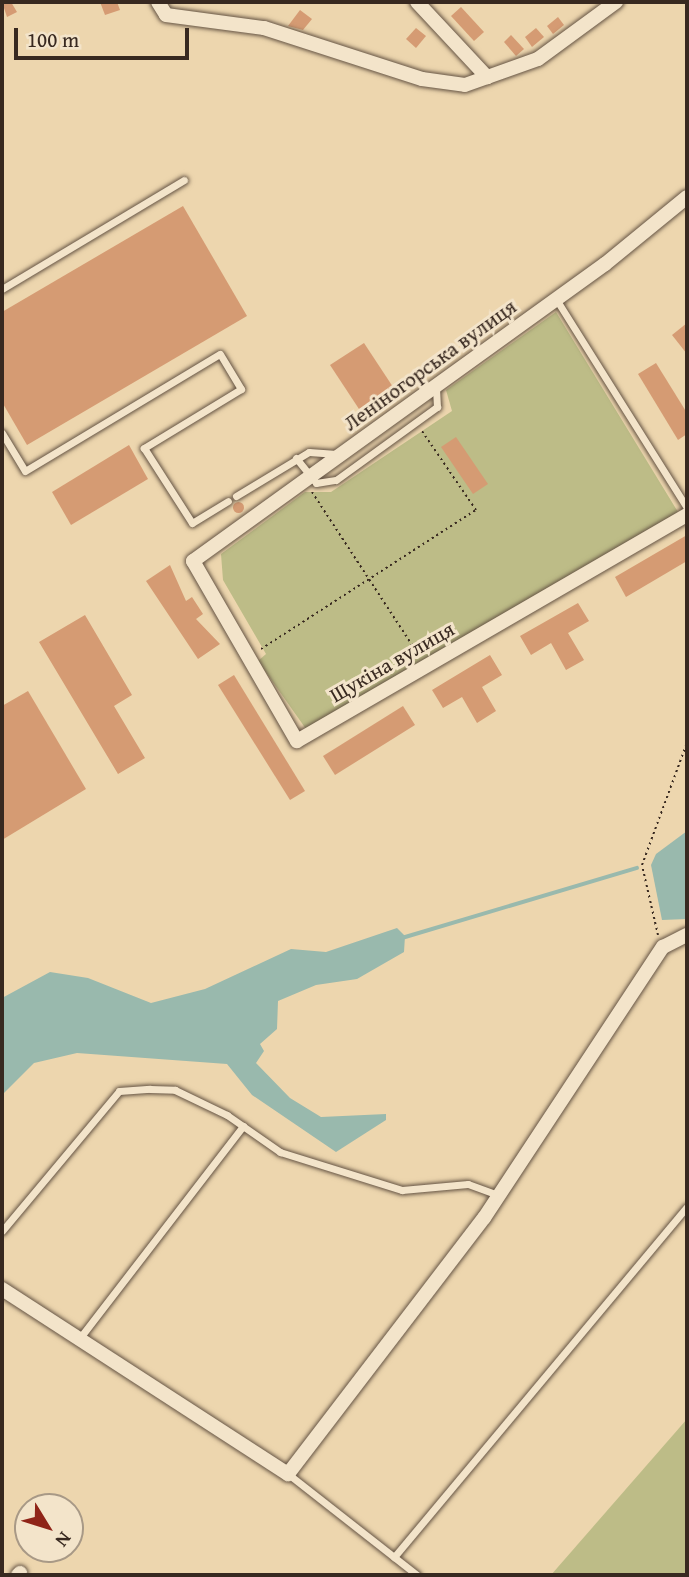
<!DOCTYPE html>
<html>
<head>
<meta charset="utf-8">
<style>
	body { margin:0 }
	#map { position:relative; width:689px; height:1577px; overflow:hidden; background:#edd6ae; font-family:"Gentium Book Plus",serif }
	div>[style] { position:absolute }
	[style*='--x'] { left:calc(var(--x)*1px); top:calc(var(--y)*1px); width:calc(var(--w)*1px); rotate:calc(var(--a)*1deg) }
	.green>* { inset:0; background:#bdbc87 }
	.water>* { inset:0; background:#99b9ad }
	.stream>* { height:3.5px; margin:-1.75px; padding:0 1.75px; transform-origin:1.75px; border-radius:1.75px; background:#99b9ad }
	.building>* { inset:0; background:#d59b73 }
	.round { border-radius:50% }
	.path>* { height:2px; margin-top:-1px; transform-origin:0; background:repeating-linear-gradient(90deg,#382920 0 2px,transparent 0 5.5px) }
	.roads { filter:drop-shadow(0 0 2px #655444) drop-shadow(0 0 2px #655444) }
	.service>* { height:7px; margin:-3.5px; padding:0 3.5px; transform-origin:3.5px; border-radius:3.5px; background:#f3e4ca }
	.minor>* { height:14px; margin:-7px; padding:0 7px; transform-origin:7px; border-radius:7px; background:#f3e4ca }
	span { translate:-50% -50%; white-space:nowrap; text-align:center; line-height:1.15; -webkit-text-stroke:6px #f3e4ca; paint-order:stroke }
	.street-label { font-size:21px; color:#382920 }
	.frame { position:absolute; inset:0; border:4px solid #382920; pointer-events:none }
	.north { position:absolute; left:14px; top:1493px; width:70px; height:70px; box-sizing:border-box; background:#f3e4ca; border:2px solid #a89986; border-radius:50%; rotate:128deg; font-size:19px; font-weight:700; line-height:28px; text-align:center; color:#382920 }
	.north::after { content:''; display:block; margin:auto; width:24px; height:32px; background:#8f2418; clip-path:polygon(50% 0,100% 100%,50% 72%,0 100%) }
	.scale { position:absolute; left:14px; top:28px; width:175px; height:32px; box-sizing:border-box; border:4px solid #382920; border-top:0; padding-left:9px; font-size:21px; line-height:24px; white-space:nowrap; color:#382920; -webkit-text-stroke:5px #f3e4ca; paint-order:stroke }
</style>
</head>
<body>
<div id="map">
	<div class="green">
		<div style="clip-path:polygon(556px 312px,678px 512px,306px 729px,258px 661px,266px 654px,223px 580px,221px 554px,305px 492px,331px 492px,452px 411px,446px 390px)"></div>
		<div style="clip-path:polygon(687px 1419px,687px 1575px,551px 1575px)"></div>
	</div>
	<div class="water">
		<div style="clip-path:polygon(687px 831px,687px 919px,662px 920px,651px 865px,656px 854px)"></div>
		<div style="clip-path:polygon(397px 928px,405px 936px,404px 952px,357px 979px,316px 985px,278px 1001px,277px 1029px,260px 1044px,264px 1051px,256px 1063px,290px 1098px,321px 1117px,386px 1114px,386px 1120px,336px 1152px,252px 1095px,227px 1064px,77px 1053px,34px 1063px,2px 1095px,2px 998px,50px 972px,88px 978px,151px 1003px,205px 989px,291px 949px,326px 952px)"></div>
	</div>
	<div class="stream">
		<div style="--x:402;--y:938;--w:245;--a:-16.6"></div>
	</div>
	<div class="building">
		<div style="clip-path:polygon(2px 2px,11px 2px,17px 12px,7px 17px)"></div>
		<div style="clip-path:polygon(100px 2px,117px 2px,120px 10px,105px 15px)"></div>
		<div style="clip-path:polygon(461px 7px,484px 32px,474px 41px,451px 16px)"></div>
		<div style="clip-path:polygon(300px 10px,312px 19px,303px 30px,288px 26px)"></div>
		<div style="clip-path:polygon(558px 17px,564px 25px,553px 34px,547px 26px)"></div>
		<div style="clip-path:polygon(416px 28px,426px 36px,416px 48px,406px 39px)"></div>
		<div style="clip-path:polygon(536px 28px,544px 37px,532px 47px,525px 37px)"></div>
		<div style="clip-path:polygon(511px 35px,524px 49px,516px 56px,504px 42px)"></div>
		<div style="clip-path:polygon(183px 206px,247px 316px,27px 445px,2px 402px,2px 312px)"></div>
		<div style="clip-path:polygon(687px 323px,687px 354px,672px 335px)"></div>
		<div style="clip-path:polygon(364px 343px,393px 387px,359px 409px,330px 365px)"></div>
		<div style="clip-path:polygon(656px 363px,687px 413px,687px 434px,678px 440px,638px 374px)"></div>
		<div style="clip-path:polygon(456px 437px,488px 484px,473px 494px,441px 447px)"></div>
		<div style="clip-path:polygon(129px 445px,148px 479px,71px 525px,52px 492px)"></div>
		<div class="round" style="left:232.5px;top:501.5px;width:11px;height:11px"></div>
		<div style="clip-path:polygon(687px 535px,687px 561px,626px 597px,615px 577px)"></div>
		<div style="clip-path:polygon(170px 565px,186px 601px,192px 597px,203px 614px,196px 619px,220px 644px,198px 659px,146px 581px)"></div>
		<div style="clip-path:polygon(578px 603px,589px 621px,568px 633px,584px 660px,566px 670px,551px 643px,531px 655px,520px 636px)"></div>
		<div style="clip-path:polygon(85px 615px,132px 695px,114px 706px,145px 758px,118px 774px,39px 642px)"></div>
		<div style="clip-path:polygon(490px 655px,502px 675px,482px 687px,496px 711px,477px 723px,462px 697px,443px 708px,432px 690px)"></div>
		<div style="clip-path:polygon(234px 675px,305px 791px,290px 800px,218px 685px)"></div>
		<div style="clip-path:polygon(28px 691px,86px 789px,2px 840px,2px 706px)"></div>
		<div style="clip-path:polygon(403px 706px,415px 725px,335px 775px,323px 756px)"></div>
	</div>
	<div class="path">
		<div style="--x:312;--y:492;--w:194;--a:56.8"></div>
		<div style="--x:261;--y:649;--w:256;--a:-32.9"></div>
		<div style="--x:476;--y:510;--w:96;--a:-124.4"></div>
		<div style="--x:658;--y:935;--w:72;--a:-102.9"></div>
		<div style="--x:642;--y:865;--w:130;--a:-69.8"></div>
	</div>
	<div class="roads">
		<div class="service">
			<div style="--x:2;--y:289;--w:212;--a:-30.9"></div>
			<div style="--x:556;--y:299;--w:247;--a:57.9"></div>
			<div style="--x:2;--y:433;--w:44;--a:58.8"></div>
			<div style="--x:25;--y:471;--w:227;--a:-31"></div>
			<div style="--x:220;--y:354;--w:41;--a:59"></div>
			<div style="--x:241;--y:389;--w:114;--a:148.7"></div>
			<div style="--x:144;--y:448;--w:89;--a:57.4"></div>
			<div style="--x:192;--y:523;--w:42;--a:-31.4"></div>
			<div style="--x:296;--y:458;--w:32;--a:51"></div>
			<div style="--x:316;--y:483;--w:20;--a:-9"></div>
			<div style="--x:336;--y:480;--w:125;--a:-35.9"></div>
			<div style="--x:437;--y:407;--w:20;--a:-93"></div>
			<div style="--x:236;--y:496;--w:85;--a:-31.1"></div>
			<div style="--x:309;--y:452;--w:31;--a:4"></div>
			<div style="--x:2;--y:1231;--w:182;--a:-50.1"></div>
			<div style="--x:119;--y:1091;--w:31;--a:-4"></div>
			<div style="--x:150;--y:1089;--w:25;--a:2"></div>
			<div style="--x:175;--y:1090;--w:58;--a:25.7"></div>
			<div style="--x:227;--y:1115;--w:65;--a:34.9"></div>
			<div style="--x:280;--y:1152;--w:128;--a:17.3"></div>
			<div style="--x:402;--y:1190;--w:66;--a:-5.2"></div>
			<div style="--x:468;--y:1184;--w:32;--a:20"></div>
			<div style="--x:79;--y:1339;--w:269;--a:-52.4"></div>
			<div style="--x:288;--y:1474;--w:164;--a:38.1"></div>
			<div style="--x:394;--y:1557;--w:456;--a:-50.1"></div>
		</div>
		<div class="minor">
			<div style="--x:158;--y:2;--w:15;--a:58"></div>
			<div style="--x:166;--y:15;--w:99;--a:7.6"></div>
			<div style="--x:264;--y:28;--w:166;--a:17.9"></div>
			<div style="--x:422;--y:79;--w:43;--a:7.9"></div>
			<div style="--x:465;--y:85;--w:77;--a:-19.6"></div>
			<div style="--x:538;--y:59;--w:97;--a:-36.2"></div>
			<div style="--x:417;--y:2;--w:103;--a:47"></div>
			<div style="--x:687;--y:197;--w:106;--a:140.7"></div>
			<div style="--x:605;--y:264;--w:508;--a:144.21"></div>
			<div style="--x:193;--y:561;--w:208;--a:60"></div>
			<div style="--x:297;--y:741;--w:451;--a:-30.1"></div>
			<div style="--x:2;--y:1289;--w:341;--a:32.9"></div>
			<div style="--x:288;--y:1474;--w:322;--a:-52.6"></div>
			<div style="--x:484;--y:1218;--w:325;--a:-56.6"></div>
			<div style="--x:663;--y:947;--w:27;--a:-27"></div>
			<div style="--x:18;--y:1575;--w:3;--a:-45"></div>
		</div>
	</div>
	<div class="street-label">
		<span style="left:430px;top:365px;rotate:-36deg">Леніногорська вулиця</span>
		<span style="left:392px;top:662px;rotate:-30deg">Щукіна вулиця</span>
	</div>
	<div class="frame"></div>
	<div class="north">N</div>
	<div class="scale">100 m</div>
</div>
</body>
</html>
